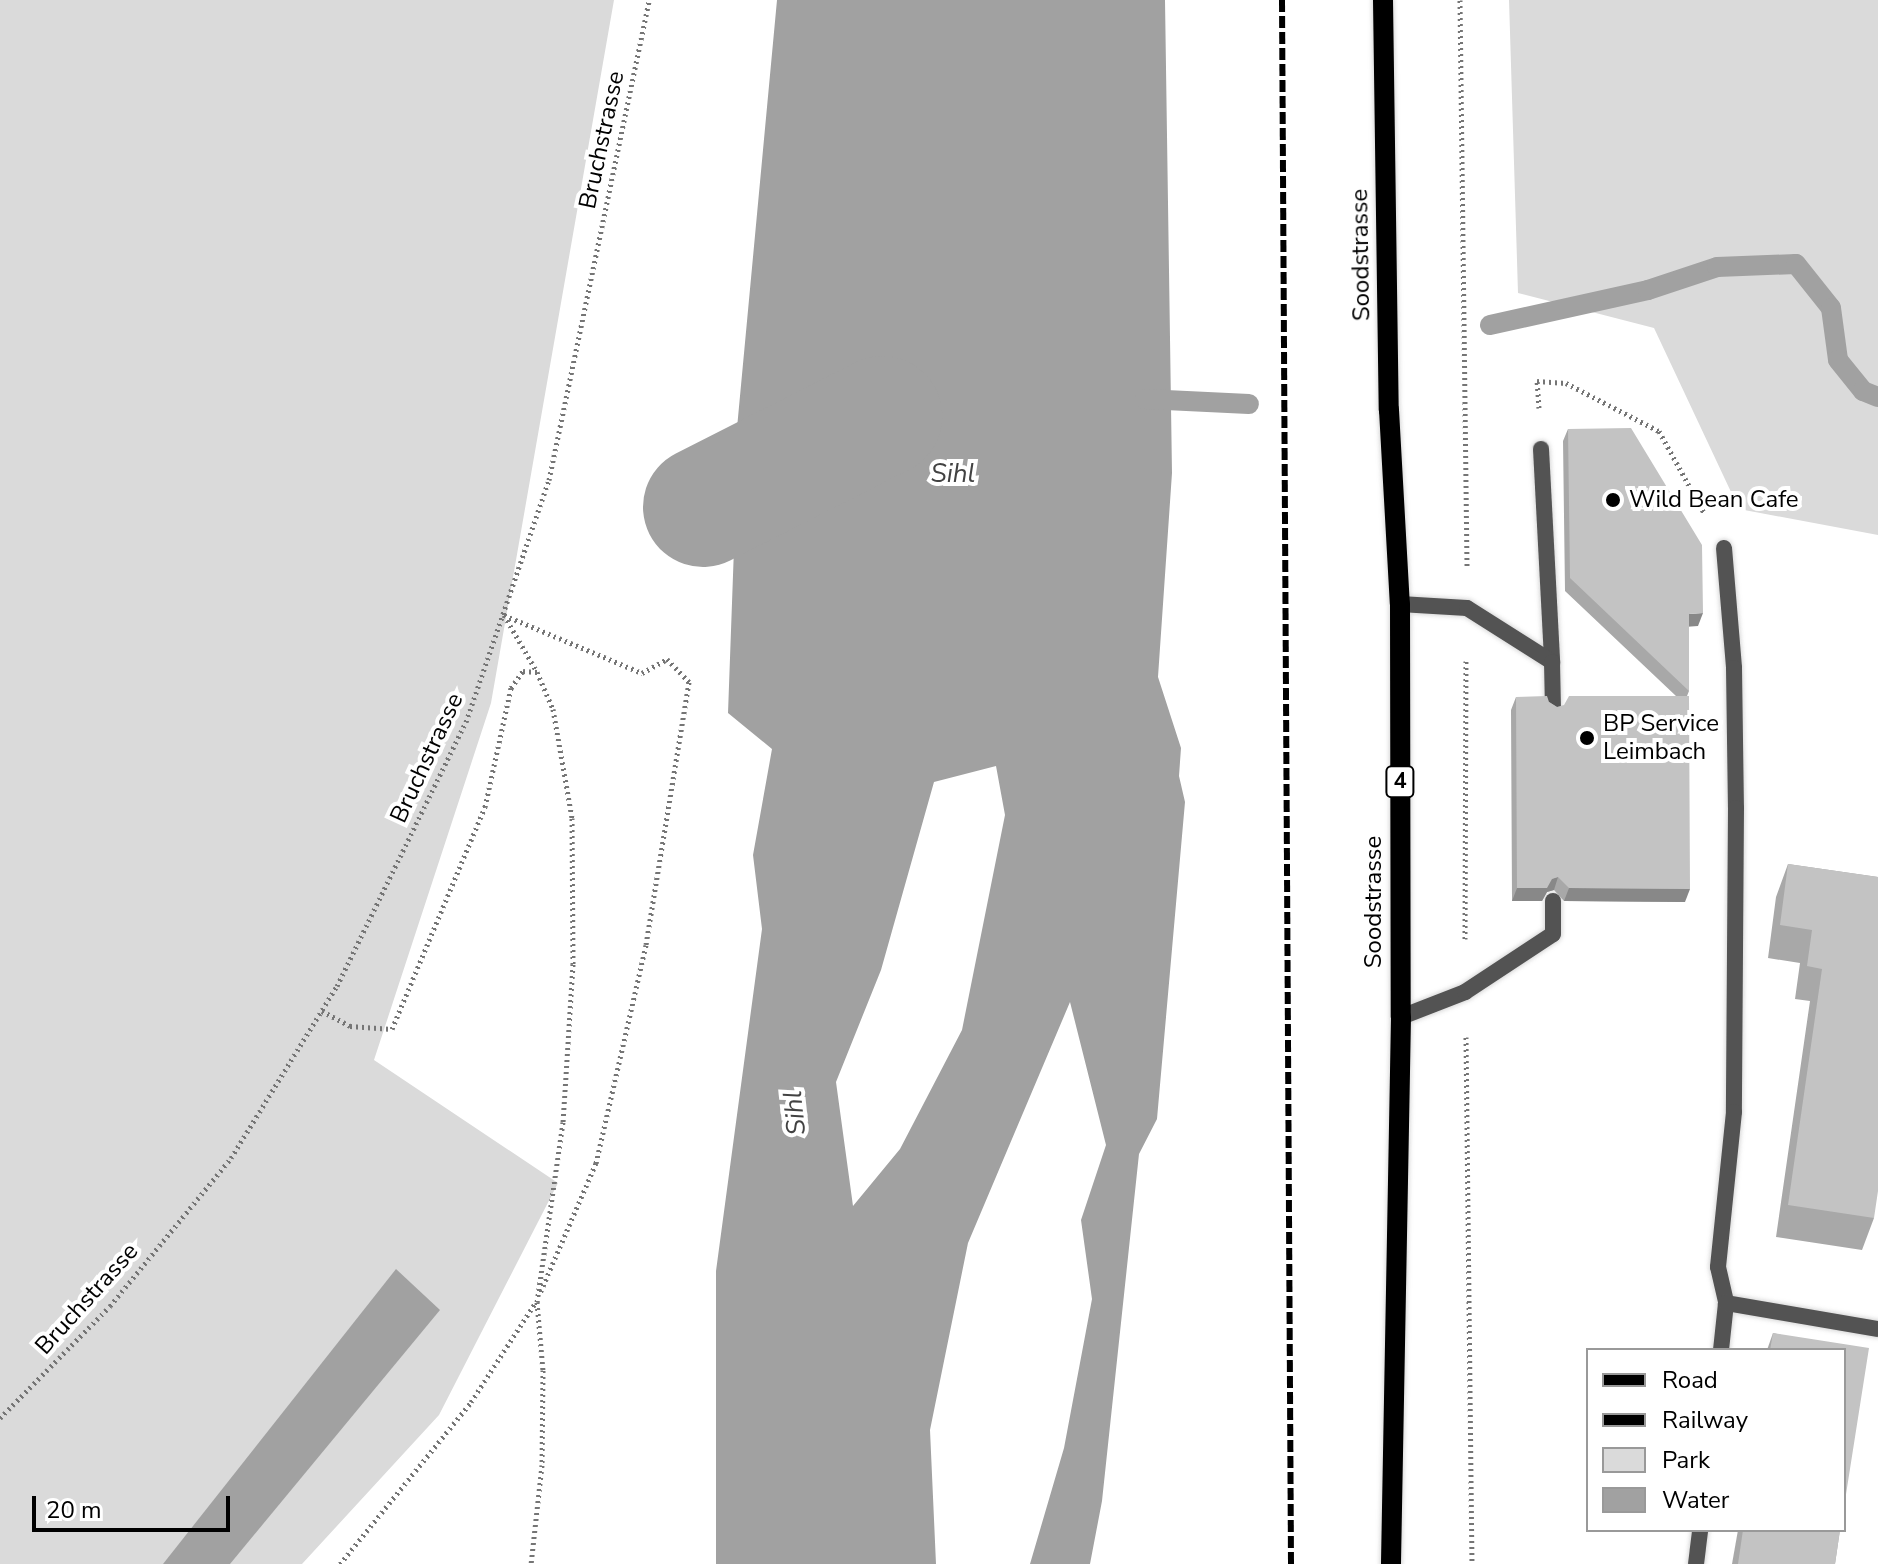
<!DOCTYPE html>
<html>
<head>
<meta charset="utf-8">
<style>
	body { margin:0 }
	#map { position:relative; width:1878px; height:1564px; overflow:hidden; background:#fff; font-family:"Nunito Sans",sans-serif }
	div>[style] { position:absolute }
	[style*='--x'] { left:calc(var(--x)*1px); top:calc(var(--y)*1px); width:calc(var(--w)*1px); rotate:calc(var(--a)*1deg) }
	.green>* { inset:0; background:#dadada }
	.water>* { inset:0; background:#a1a1a1 }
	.stream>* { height:20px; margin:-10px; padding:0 10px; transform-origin:10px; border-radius:10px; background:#a1a1a1 }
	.river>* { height:120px; margin:-60px; padding:0 60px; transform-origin:60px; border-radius:60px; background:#a1a1a1 }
	.path>* { height:5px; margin-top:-2.5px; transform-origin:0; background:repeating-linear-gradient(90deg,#757575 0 2px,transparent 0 6px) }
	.roads { filter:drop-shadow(0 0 2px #dbdbdb) drop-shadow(0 0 2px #dbdbdb) }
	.lane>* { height:16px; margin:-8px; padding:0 8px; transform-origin:8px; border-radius:8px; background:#535353 }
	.street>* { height:16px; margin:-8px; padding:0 8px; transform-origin:8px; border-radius:8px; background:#535353 }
	.primary>* { height:20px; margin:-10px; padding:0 10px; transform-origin:10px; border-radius:10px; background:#000 }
	.rail>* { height:6px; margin-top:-3px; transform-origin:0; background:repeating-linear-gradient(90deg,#000 0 12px,transparent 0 16px) }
	.wall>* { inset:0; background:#a8a8a8 }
	.shaded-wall>* { inset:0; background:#888 }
	.building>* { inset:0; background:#c3c3c3 }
	.dots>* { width:22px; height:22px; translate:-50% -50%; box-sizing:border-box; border:4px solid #fff; border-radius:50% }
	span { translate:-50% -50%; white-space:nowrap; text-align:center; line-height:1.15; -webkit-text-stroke:8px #fff; paint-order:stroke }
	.shield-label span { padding:2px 6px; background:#fff; border:2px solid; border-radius:6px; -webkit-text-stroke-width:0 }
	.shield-label { font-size:22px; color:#000; font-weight:700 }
	.street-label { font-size:24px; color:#000 }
	.poi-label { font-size:24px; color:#000 }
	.left { translate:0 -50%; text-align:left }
	.water-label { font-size:26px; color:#424242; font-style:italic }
	.legend { position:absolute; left:1586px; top:1348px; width:260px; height:184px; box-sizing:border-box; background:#fff; border:2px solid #999; margin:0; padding:10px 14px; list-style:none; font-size:24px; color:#000 }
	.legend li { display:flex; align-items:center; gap:16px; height:40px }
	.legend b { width:40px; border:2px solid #999 }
	.scale { position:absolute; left:32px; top:1496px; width:198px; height:36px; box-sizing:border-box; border:4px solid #000; border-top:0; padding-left:10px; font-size:24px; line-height:28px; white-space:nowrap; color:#000; -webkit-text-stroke:6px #fff; paint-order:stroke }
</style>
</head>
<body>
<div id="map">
	<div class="green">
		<div style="clip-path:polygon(0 0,614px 0,491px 703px,374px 1060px,558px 1183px,439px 1415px,302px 1564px,0 1564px)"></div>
		<div style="clip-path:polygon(1509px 0,1878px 0,1878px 535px,1739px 509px,1654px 328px,1518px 293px)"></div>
	</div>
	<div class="water">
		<div style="clip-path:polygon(evenodd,777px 0,1165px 0,1172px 473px,1158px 677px,1181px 748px,1179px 776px,1185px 802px,1157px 1119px,1139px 1154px,1102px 1501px,1090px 1564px,1030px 1564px,1064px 1448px,1092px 1299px,1081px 1220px,1106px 1145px,1070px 1002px,968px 1243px,930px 1430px,936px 1564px,716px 1564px,716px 1271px,762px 929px,753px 855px,772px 749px,728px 713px,735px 520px,733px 471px,777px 0,996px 766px,1005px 815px,962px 1030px,900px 1149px,853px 1206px,836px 1082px,881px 970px,934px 782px,996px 766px)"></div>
		<div style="clip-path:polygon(396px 1269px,440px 1310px,230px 1564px,163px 1564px)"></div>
	</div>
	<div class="stream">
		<div style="--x:1490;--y:325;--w:162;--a:-12.5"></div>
		<div style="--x:1648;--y:290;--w:73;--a:-18.4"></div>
		<div style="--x:1717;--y:267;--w:79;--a:-2.2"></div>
		<div style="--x:1796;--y:264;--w:56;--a:51.5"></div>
		<div style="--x:1831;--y:308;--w:52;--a:82.3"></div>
		<div style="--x:1838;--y:360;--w:40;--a:51"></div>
		<div style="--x:1863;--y:391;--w:16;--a:22"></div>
		<div style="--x:1145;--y:399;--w:104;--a:2.8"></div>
	</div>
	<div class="river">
		<div style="--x:703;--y:507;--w:201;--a:-26.9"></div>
	</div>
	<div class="path">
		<div style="--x:1460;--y:0;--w:567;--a:89.29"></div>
		<div style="--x:1539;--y:408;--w:27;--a:-94"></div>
		<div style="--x:1537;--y:381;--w:29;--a:4"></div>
		<div style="--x:1566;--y:383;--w:105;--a:27.3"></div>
		<div style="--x:1659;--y:431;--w:94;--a:61.2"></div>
		<div style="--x:504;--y:615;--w:150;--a:22.8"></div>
		<div style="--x:642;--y:673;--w:29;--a:-29"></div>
		<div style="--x:667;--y:659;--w:32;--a:46"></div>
		<div style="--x:689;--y:682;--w:266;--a:99.3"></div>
		<div style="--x:646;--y:945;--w:224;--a:102.9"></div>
		<div style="--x:596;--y:1163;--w:142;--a:113.3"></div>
		<div style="--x:504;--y:615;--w:66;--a:59.9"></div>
		<div style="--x:1465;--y:939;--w:278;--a:-89.8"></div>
		<div style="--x:322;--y:1011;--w:32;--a:28"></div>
		<div style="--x:350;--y:1026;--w:42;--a:4.1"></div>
		<div style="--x:392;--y:1029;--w:241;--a:-67.3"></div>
		<div style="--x:485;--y:807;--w:122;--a:-77.7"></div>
		<div style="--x:511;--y:688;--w:21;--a:-55"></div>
		<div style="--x:523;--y:671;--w:14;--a:4"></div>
		<div style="--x:537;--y:672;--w:40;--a:66.6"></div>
		<div style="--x:553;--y:709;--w:111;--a:80.1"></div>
		<div style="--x:572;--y:818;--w:146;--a:89.6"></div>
		<div style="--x:573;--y:964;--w:158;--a:93.6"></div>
		<div style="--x:563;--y:1122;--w:182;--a:98.2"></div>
		<div style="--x:537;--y:1302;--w:68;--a:85"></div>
		<div style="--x:543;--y:1370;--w:95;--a:90.6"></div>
		<div style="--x:542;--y:1465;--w:100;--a:96.3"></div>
		<div style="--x:1466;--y:1037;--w:527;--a:89.35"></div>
		<div style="--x:0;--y:1418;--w:157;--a:-45.5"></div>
		<div style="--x:110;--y:1306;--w:191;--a:-50.7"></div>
		<div style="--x:231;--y:1158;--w:202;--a:-58.4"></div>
		<div style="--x:337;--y:986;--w:294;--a:-64"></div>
		<div style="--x:466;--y:722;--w:256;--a:-71.1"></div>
		<div style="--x:549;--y:480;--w:490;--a:-78.2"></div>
		<div style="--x:340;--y:1564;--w:208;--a:-51"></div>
		<div style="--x:471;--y:1402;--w:119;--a:-57"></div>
	</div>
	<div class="roads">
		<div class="lane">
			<div style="--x:1541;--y:449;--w:213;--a:87"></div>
			<div style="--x:1724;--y:548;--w:120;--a:85.2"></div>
			<div style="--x:1734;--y:668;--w:140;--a:89.2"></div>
			<div style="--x:1736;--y:808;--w:304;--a:90.4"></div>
			<div style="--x:1734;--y:1112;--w:156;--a:95.9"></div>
			<div style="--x:1718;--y:1267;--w:37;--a:77"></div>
			<div style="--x:1400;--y:604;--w:67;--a:3.4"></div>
			<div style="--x:1467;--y:608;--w:101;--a:32.4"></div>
			<div style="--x:1552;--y:662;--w:47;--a:88.8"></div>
			<div style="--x:1401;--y:1017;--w:69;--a:-21.3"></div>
			<div style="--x:1465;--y:992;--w:105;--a:-33.4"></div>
			<div style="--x:1553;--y:934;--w:33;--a:-90"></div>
		</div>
		<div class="street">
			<div style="--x:1721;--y:1350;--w:47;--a:-83.9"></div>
			<div style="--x:1726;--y:1303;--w:154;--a:9.7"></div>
			<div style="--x:1696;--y:1564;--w:34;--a:-83"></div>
		</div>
		<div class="primary">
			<div style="--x:1383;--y:0;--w:410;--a:89.2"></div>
			<div style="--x:1389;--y:410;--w:194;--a:86.8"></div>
			<div style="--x:1400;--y:604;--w:413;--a:89.9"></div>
			<div style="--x:1401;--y:1017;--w:547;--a:91.05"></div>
		</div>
	</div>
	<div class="rail">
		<div style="--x:1282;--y:0;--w:1564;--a:89.67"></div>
	</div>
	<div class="wall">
		<div style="clip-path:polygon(1568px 429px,1698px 626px,1689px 626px,1689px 691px,1687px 696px,1685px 902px,1564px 901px,1554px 890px,1547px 892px,1542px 901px,1512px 901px,1511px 710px,1516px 697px,1549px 702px,1557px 707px,1676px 696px,1565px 591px,1563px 441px)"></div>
		<div style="clip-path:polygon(1788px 864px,1878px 877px,1874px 1218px,1862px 1250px,1776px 1237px,1810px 1001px,1795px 999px,1800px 963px,1768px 958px,1776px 897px)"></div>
		<div style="clip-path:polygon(1773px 1333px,1844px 1350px,1767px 1350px)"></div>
		<div style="clip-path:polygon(1738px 1530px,1840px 1530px,1835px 1564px,1732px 1564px)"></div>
	</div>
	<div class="shaded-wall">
		<div style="clip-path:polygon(1703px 613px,1698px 626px,1684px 627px,1689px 614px)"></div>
		<div style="clip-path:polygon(1558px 877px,1554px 890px,1547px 892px,1542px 901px,1512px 901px,1517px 888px)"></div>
		<div style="clip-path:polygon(1569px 888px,1690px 889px,1685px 902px,1564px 901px)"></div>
	</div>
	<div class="building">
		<div style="clip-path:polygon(1631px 428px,1702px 545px,1703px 613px,1689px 614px,1689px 691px,1570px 578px,1568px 429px)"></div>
		<div style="clip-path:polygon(1547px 696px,1549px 702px,1557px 707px,1564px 705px,1569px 696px,1689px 696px,1690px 889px,1569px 888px,1558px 877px,1552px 879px,1547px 888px,1517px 888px,1516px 697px)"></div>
		<div style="clip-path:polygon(1788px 864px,1878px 877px,1878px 1191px,1874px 1218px,1788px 1205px,1822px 969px,1807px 966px,1812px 930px,1780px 925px)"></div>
		<div style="clip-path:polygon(1773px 1333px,1869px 1348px,1844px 1507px,1844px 1350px,1770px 1350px)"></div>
		<div style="clip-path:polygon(1743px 1530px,1840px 1530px,1835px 1564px,1738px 1564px)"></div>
	</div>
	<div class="dots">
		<div style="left:1613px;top:500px;background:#000"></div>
		<div style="left:1587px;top:738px;background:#000"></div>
	</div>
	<div class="shield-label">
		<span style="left:1400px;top:782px">4</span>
	</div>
	<div class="street-label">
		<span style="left:602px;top:140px;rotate:-78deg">Bruchstrasse</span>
		<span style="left:1361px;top:255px;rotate:-91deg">Soodstrasse</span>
		<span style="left:427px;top:758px;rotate:-65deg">Bruchstrasse</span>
		<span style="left:1374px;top:902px;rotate:-90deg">Soodstrasse</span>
		<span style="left:87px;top:1299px;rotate:-48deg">Bruchstrasse</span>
	</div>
	<div class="poi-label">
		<span class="left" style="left:1629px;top:500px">Wild Bean Cafe</span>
		<span class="left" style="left:1603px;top:738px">BP Service<br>Leimbach</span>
	</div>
	<div class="water-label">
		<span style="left:953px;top:474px">Sihl</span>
		<span style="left:795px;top:1113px;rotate:-96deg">Sihl</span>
	</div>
	<ul class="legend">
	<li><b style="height:10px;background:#000"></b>Road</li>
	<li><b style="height:10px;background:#000"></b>Railway</li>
	<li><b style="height:22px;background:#dadada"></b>Park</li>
	<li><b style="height:22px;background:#a1a1a1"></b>Water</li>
	</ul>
	<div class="scale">20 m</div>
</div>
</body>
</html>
